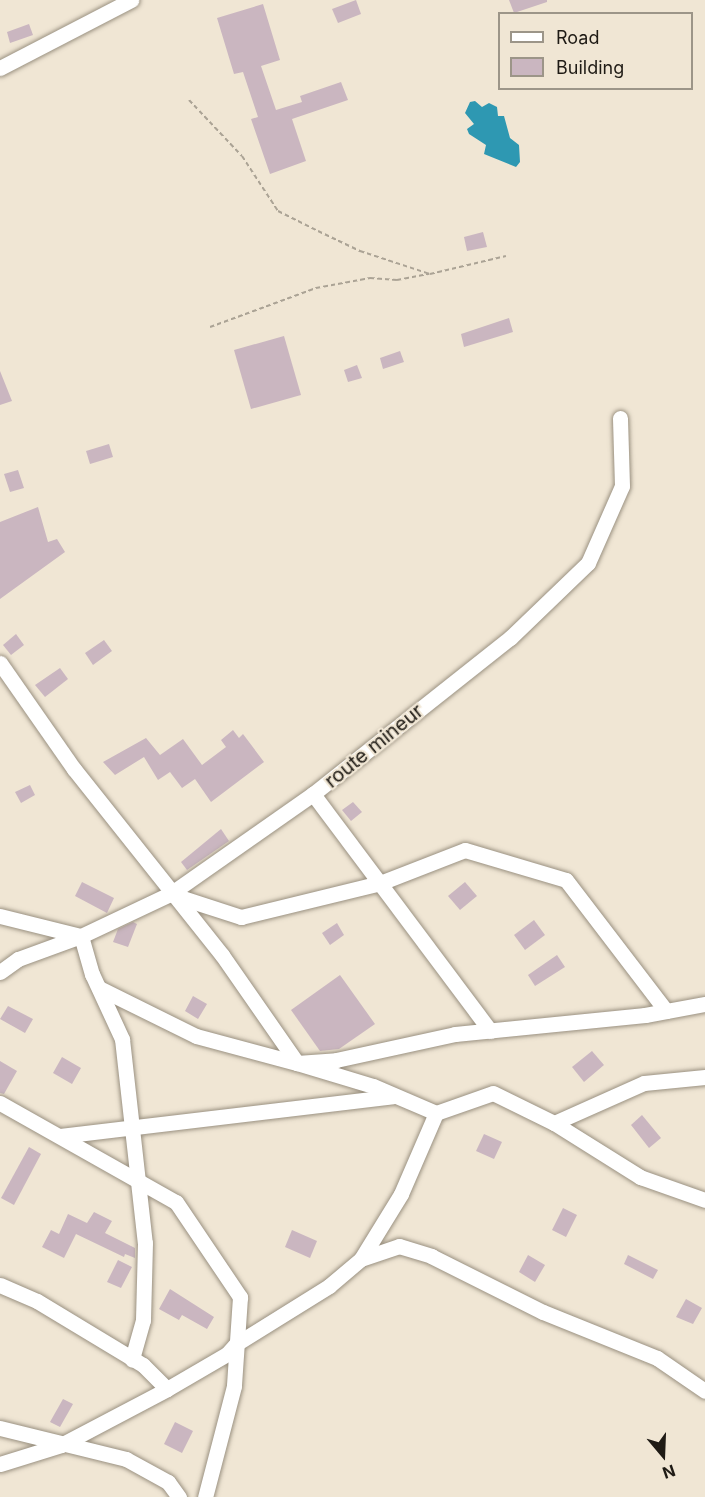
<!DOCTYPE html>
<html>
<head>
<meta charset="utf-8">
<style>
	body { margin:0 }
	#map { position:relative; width:705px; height:1497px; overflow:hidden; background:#f0e6d4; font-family:Inter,sans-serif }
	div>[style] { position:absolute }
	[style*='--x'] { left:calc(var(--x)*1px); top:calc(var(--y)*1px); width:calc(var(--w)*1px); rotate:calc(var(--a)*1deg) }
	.water>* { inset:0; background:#2e98b2 }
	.building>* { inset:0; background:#cab6c0 }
	.path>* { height:2px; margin-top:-1px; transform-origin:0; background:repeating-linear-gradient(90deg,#aba395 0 4.5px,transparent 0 7.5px) }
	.roads { filter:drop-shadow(0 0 2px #9a9181) drop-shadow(0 0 2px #9a9181) }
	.street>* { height:15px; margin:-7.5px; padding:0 7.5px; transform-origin:7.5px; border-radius:7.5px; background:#fff }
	span { translate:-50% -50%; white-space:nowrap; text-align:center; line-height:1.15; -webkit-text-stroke:4.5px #f0e6d4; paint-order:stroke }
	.street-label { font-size:20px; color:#1f1b15 }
	.legend { position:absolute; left:498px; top:12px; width:195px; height:78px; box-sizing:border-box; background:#f0e6d4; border:2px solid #9c9588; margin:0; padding:8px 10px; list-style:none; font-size:18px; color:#1f1b15 }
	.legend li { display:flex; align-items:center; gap:12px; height:30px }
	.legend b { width:30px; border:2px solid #9c9588 }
	.north { position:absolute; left:633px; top:1425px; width:60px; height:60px; -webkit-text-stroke:4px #f0e6d4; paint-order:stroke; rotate:161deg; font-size:16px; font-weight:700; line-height:24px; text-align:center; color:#1f1b15 }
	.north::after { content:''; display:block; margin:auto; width:21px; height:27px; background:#1f1b15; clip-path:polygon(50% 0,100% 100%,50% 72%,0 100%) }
</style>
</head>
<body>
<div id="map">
	<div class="water">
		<div style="clip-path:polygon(475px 101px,482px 107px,489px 103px,497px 107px,498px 116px,504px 116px,510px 138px,519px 145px,520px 162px,516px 167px,484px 154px,486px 145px,469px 134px,467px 129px,474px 124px,465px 113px,470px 102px)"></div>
	</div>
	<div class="building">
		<div style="clip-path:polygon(356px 0,361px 14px,338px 23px,332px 9px)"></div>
		<div style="clip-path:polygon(509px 0,547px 0,547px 2px,514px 13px)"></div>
		<div style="clip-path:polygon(263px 4px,280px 60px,261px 66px,276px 110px,302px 102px,300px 96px,341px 82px,348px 100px,292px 119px,306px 161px,270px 174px,251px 119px,258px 117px,243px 72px,234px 74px,217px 18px)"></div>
		<div style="clip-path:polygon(29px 24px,33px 35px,10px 43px,7px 32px)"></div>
		<div style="clip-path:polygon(483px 232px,487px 247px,467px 251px,464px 237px)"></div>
		<div style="clip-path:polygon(509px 318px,513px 332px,464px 347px,461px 334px)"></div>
		<div style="clip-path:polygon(284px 336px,301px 395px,251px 409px,234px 350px)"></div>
		<div style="clip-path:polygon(400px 351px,404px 362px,383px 369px,380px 358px)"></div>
		<div style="clip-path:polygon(357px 365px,362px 378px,348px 382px,344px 370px)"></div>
		<div style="clip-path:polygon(0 371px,12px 401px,0 405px)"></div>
		<div style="clip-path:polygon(109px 444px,113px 457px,90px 464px,86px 451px)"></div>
		<div style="clip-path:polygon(18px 470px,24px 488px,10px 492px,4px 474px)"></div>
		<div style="clip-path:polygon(38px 507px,48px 542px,57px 539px,65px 552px,0 599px,0 522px)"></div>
		<div style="clip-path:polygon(16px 634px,24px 645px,11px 655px,3px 645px)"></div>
		<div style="clip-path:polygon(104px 640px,112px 651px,93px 665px,85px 653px)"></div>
		<div style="clip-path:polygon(60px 668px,68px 679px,45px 697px,35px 685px)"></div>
		<div style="clip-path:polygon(233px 730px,239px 738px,243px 734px,264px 762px,211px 802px,195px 779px,182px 788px,170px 772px,158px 780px,144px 757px,115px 775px,103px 762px,146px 738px,160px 755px,183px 739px,202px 765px,226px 747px,221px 740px)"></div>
		<div style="clip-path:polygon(30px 785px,35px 795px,21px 803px,15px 792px)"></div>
		<div style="clip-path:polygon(353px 802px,362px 812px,351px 821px,342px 810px)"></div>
		<div style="clip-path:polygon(221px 829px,229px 841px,187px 870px,181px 862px)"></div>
		<div style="clip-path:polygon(82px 882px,114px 898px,107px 913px,75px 896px)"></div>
		<div style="clip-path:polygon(465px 882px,477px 896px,460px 910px,448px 896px)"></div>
		<div style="clip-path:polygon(534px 920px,545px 935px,525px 950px,514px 935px)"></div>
		<div style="clip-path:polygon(133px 922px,137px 924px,128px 947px,113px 942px,118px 929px)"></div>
		<div style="clip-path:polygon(337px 923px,344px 935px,330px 945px,322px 933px)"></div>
		<div style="clip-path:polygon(557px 955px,565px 967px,535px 986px,528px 975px)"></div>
		<div style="clip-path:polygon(340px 975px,375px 1024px,339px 1049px,320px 1051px,291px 1010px)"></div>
		<div style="clip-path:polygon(193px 996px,207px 1004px,198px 1019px,185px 1011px)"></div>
		<div style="clip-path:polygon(8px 1006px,33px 1019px,25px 1033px,0 1019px)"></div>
		<div style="clip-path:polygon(592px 1051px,604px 1065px,584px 1082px,572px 1067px)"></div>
		<div style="clip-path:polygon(62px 1057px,81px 1068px,72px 1084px,53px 1073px)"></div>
		<div style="clip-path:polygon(0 1061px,17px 1071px,4px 1094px,0 1093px)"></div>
		<div style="clip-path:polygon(642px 1115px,661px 1138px,649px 1148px,631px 1125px)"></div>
		<div style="clip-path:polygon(484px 1134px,502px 1142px,494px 1159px,476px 1151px)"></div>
		<div style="clip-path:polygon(29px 1147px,41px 1154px,14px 1205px,1px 1198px)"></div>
		<div style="clip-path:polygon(563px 1208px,577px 1215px,566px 1237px,552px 1230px)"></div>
		<div style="clip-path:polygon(94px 1212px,112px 1221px,105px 1233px,135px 1248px,135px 1258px,125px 1254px,124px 1257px,76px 1234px,64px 1258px,42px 1247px,51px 1230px,59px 1234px,68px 1214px,87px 1223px)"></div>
		<div style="clip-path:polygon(292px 1230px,317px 1241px,310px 1258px,285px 1247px)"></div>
		<div style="clip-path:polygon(528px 1255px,545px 1265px,535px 1282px,519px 1272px)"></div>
		<div style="clip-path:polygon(628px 1255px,658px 1270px,653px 1279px,624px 1264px)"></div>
		<div style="clip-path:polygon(118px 1260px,132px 1267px,121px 1288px,107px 1282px)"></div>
		<div style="clip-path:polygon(170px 1289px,214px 1317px,207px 1329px,182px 1315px,179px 1320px,159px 1309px)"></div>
		<div style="clip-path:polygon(686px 1299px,702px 1308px,693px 1324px,676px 1317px)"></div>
		<div style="clip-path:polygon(63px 1399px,73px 1404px,60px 1427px,50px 1422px)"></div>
		<div style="clip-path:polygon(175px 1422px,193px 1431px,182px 1453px,164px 1444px)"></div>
	</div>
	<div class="path">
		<div style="--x:189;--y:100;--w:77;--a:46.6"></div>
		<div style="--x:242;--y:156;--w:66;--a:56.8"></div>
		<div style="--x:278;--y:211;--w:45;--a:26.6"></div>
		<div style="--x:318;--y:231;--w:47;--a:25.5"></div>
		<div style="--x:360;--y:251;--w:74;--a:18.2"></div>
		<div style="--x:430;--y:274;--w:78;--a:-13.3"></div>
		<div style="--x:210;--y:327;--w:113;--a:-20.2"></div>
		<div style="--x:316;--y:288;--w:55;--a:-10.5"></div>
		<div style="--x:370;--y:278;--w:27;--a:4"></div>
		<div style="--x:397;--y:280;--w:33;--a:-11"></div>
	</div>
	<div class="roads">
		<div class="street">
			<div style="--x:0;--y:68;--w:148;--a:-27.4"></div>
			<div style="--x:0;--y:663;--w:129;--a:55.1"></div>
			<div style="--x:74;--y:769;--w:238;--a:51.5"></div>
			<div style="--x:222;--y:955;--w:131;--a:55.2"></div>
			<div style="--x:297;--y:1063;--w:79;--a:16.8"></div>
			<div style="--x:373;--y:1086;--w:69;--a:23.2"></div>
			<div style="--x:436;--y:1113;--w:88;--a:113.4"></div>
			<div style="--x:401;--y:1194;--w:76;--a:121.6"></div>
			<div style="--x:313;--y:794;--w:296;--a:53.2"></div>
			<div style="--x:170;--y:894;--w:75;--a:17.9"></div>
			<div style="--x:241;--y:917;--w:143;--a:-13.7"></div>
			<div style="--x:380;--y:883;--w:91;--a:-21.2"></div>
			<div style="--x:465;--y:850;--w:105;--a:16.5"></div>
			<div style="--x:566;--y:880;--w:165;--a:52.6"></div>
			<div style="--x:0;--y:916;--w:83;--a:13.9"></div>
			<div style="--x:81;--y:936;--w:98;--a:-25.3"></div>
			<div style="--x:170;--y:894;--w:174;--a:-35"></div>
			<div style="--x:313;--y:794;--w:251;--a:-38.4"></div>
			<div style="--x:510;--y:638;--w:108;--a:-43.9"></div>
			<div style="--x:588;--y:563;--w:84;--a:-66.2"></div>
			<div style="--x:622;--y:486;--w:68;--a:-91.7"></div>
			<div style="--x:0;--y:972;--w:22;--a:-36"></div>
			<div style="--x:18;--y:959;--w:67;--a:-20.1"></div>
			<div style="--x:81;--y:936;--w:40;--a:74"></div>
			<div style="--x:92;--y:974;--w:72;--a:65.2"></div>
			<div style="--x:122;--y:1039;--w:205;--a:83.6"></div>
			<div style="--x:145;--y:1243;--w:77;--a:91.5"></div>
			<div style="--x:143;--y:1320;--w:41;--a:105.8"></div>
			<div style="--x:99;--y:988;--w:108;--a:26.3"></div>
			<div style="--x:196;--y:1036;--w:105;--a:15"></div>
			<div style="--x:297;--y:1063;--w:39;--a:-4"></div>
			<div style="--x:336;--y:1060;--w:122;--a:-12.3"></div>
			<div style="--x:455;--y:1034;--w:191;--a:-5.7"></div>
			<div style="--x:645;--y:1015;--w:61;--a:-10.4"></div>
			<div style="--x:0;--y:1103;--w:202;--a:29.4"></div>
			<div style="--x:176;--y:1202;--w:115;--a:56"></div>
			<div style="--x:240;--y:1297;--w:89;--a:93.9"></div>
			<div style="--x:234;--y:1386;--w:115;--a:104.6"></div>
			<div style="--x:436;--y:1113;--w:60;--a:-19.3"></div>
			<div style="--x:493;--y:1093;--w:68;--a:26.2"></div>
			<div style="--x:554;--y:1123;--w:102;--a:32.1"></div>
			<div style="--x:640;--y:1177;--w:69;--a:19.5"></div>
			<div style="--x:554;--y:1123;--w:98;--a:-24"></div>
			<div style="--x:644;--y:1083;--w:61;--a:-5.6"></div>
			<div style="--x:60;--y:1136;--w:335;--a:-6.8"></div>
			<div style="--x:0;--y:1285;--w:40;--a:23.4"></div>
			<div style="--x:37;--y:1301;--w:124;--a:31.1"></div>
			<div style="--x:143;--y:1365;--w:34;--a:45"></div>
			<div style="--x:0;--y:1428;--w:130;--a:13.8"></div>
			<div style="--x:126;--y:1459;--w:48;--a:28.7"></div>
			<div style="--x:168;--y:1482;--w:19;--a:54"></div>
			<div style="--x:0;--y:1464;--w:64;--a:-17.3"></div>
			<div style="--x:61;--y:1445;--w:120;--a:-27.8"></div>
			<div style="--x:167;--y:1389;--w:69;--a:-30.3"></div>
			<div style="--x:227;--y:1354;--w:13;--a:-48"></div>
			<div style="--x:236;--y:1344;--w:110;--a:-31.9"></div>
			<div style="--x:329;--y:1286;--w:42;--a:-40.2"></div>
			<div style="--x:361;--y:1259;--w:40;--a:-18.9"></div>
			<div style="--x:399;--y:1246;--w:34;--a:17"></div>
			<div style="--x:431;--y:1256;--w:125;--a:26.6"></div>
			<div style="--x:543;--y:1312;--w:123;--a:22"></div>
			<div style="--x:657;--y:1358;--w:58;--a:34.5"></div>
		</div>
	</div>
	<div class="street-label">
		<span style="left:374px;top:746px;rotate:-39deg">route mineur</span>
	</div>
	<ul class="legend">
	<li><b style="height:8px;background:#fff"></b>Road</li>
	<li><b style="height:16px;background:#cab6c0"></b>Building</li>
	</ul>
	<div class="north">N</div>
</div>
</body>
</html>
